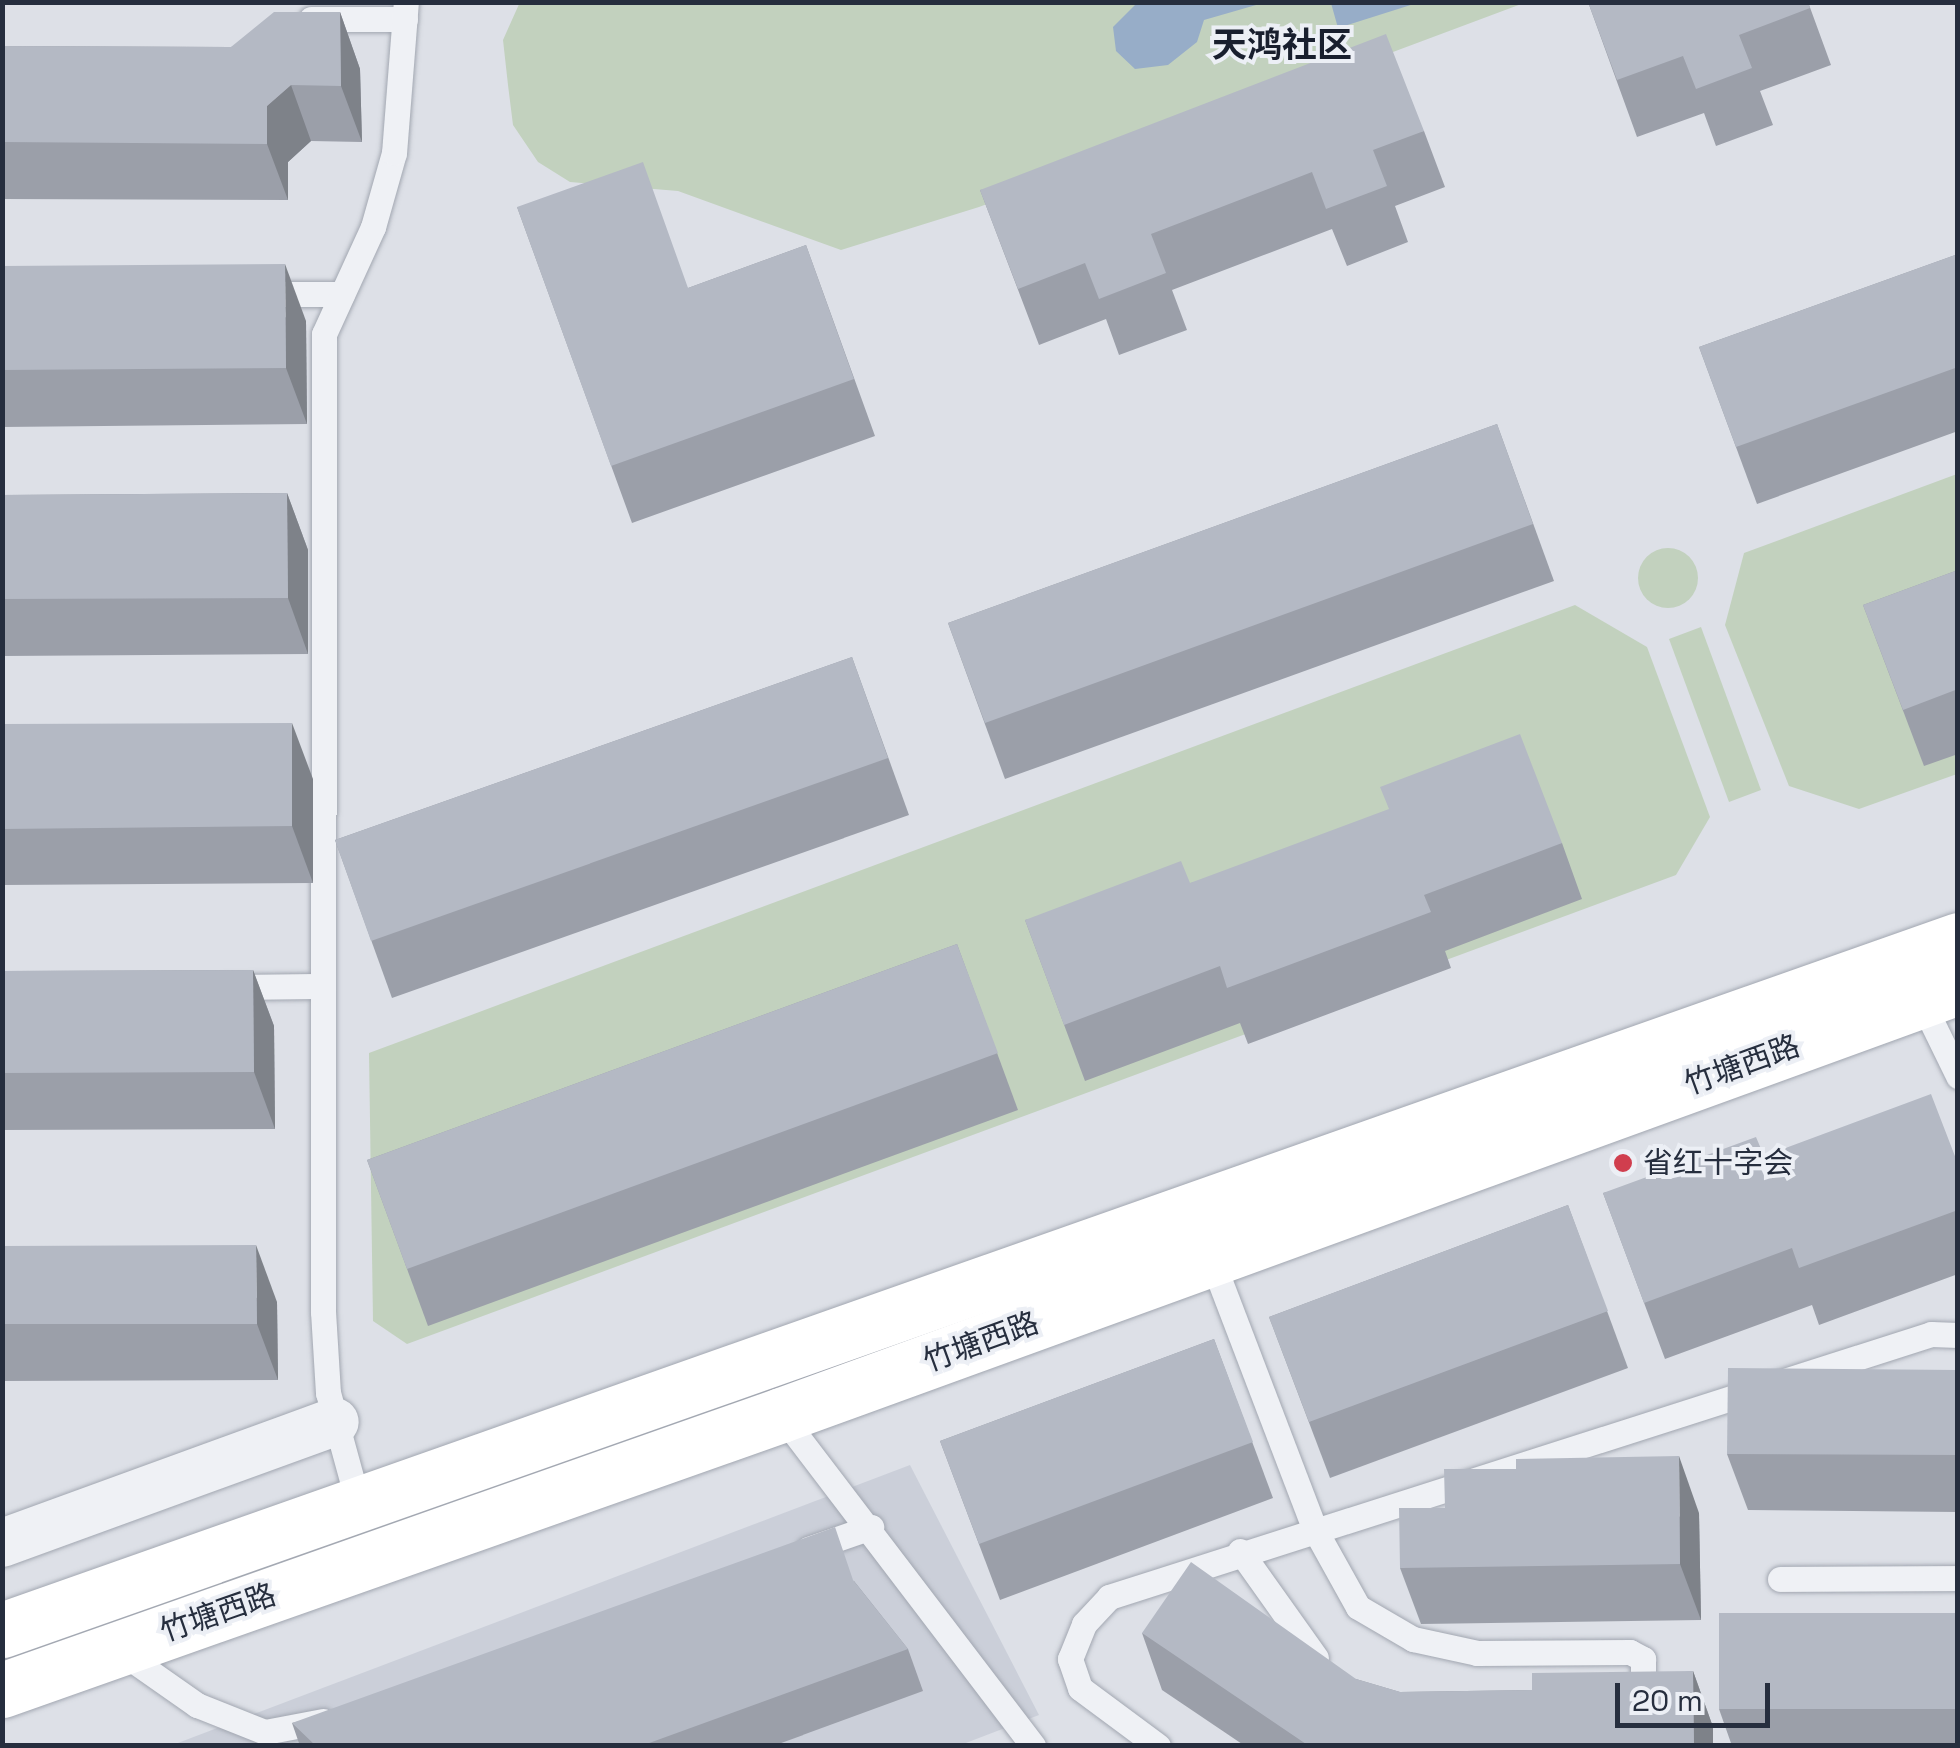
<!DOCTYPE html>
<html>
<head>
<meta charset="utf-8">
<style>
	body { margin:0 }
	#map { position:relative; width:1960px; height:1748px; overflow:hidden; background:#dde0e7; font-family:"Space Grotesk","Noto Sans SC",sans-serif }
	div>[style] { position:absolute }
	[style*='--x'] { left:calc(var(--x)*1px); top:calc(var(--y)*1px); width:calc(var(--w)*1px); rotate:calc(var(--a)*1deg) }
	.built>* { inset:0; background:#cbcfd9 }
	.green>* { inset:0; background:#c2d1be }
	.round { border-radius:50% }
	.water>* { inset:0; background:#97adc8 }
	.roads { filter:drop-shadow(0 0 2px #a2a7b1) drop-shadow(0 0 2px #a2a7b1) }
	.service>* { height:25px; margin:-12.5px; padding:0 12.5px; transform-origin:12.5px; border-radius:12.5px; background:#eff1f5 }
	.minor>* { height:48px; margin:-24px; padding:0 24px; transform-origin:24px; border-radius:24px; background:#eff1f5 }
	.secondary>* { height:55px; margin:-27.5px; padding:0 27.5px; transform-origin:27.5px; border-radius:27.5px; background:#fff }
	.wall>* { inset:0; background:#9b9fa9 }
	.shaded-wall>* { inset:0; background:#7e8289 }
	.building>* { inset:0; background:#b4b9c4 }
	.dots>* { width:28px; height:28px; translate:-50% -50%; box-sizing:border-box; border:5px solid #eceff5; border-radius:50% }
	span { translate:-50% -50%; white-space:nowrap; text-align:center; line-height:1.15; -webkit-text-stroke:8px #eceff5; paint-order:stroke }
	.street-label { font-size:30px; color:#262e3e }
	.poi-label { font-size:30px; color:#262e3e }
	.left { translate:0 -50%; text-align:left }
	.quarter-label { font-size:35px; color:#191f2e; font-weight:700 }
	.frame { position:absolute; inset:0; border:5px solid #262e3e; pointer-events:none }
	.scale { position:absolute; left:1615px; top:1683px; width:155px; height:45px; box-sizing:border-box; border:5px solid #262e3e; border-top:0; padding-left:12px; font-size:30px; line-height:35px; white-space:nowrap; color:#262e3e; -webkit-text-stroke:8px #eceff5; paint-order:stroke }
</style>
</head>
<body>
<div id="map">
	<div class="built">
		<div style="clip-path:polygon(910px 1465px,1039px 1715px,958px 1746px,170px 1746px)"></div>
	</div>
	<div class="green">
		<div style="clip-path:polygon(520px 2px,1524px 3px,979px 207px,841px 250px,678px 191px,570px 182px,538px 162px,513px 125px,508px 85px,503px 40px)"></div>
		<div style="clip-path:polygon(1957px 474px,1957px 774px,1859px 809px,1789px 786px,1725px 625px,1744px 553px)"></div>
		<div class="round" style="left:1638px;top:548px;width:60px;height:60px"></div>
		<div style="clip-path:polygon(1575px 605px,1647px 647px,1710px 817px,1676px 875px,407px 1344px,373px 1321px,369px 1053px)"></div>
		<div style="clip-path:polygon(1701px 627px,1761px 790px,1729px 802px,1669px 639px)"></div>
	</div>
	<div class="water">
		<div style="clip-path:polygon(1137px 3px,1137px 2px,1263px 3px,1204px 20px,1197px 42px,1168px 65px,1135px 69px,1116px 51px,1113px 27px)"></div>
		<div style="clip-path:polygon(1331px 3px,1331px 2px,1417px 3px,1338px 28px)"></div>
	</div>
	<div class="roads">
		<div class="service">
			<div style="--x:311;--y:19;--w:94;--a:0"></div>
			<div style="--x:262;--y:294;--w:80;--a:0"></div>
			<div style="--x:227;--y:987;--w:96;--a:-0.6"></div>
			<div style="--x:1921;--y:1000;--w:85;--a:64"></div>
			<div style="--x:1211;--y:1258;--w:289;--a:69.1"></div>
			<div style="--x:1314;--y:1528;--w:90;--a:60.9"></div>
			<div style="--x:1358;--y:1607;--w:64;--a:30.2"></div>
			<div style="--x:1413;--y:1639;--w:66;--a:12.3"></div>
			<div style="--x:1477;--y:1653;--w:153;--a:-0.4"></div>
			<div style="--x:1630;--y:1652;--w:15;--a:28"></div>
			<div style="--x:1643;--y:1659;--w:44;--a:90"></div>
			<div style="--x:781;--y:1415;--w:416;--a:52.7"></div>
			<div style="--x:359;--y:1506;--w:117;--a:-105.3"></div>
			<div style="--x:328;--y:1393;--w:81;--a:-93.5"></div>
			<div style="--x:323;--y:1312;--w:978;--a:-89.94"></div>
			<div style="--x:324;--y:334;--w:118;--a:-65.4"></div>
			<div style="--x:373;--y:227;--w:77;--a:-74.2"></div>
			<div style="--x:394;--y:153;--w:151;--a:-85.5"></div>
			<div style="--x:808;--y:1549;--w:67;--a:-19.2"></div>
			<div style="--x:1240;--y:1551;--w:131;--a:54.6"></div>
			<div style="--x:1780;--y:1579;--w:178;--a:-0.3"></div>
			<div style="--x:117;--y:1649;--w:98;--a:35"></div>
			<div style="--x:197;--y:1705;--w:73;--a:21.7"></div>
			<div style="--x:265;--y:1732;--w:59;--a:-10.7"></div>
			<div style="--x:1158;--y:1746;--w:97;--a:-143.4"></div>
			<div style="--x:1080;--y:1688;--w:31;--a:-109"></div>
			<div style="--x:1070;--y:1659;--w:38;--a:-68"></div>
			<div style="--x:1084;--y:1624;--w:37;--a:-47"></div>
			<div style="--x:1109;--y:1597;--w:863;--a:-17.74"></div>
			<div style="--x:1931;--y:1334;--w:27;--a:2"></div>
		</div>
		<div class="minor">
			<div style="--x:2;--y:1543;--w:354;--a:-20"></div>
		</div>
		<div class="secondary">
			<div style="--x:2;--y:1630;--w:2074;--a:-19.43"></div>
			<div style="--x:2;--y:1690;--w:826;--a:-19.44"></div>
			<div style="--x:781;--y:1415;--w:1252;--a:-19.98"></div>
		</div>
	</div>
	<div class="wall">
		<div style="clip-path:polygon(1588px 2px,1808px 2px,1831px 65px,1760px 91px,1773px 125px,1716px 146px,1704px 113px,1637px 137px)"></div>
		<div style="clip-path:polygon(340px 12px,360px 69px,362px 142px,311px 141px,288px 162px,288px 200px,2px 199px,2px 46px,231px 47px)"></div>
		<div style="clip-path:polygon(1424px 131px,1445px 187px,1395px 206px,1408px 242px,1347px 266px,1332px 229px,1172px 290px,1187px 330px,1119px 355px,1106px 319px,1039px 345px,980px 190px)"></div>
		<div style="clip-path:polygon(517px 207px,688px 288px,806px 245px,875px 436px,632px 523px)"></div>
		<div style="clip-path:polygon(1958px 254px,1958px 431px,1757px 504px,1699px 347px)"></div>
		<div style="clip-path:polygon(2px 266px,306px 321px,307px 424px,2px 427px)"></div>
		<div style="clip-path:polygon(1497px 424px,1554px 581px,1005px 779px,948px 623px)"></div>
		<div style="clip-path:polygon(287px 493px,308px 550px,308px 654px,2px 656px,2px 495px)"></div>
		<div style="clip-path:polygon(1958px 570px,1958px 754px,1924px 766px,1863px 605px)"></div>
		<div style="clip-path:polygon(852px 657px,909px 815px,392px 998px,335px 840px)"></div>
		<div style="clip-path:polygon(2px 724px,313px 779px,313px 883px,2px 885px)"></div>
		<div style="clip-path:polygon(1562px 843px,1582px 899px,1445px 951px,1451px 968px,1248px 1044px,1240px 1023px,1085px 1081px,1025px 920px,1190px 883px)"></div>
		<div style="clip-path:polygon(957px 944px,1018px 1110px,428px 1326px,367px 1160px)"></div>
		<div style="clip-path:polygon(253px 970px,274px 1026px,275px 1129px,2px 1130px,2px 971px)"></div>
		<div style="clip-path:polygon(1764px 1156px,1958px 1164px,1958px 1274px,1819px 1325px,1812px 1305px,1665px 1359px,1603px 1193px)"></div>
		<div style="clip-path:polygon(1568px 1205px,1628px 1368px,1330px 1478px,1269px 1317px)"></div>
		<div style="clip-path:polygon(2px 1246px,277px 1302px,278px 1380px,2px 1381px)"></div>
		<div style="clip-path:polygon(1214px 1339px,1273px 1498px,1000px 1600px,940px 1441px)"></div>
		<div style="clip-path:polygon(1958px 1370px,1958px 1512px,1748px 1510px,1727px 1454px)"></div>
		<div style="clip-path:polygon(1699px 1513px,1701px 1620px,1421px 1624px,1400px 1568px)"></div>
		<div style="clip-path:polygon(854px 1581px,908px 1649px,923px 1691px,773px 1746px,300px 1746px,292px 1723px)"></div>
		<div style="clip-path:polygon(1958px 1613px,1958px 1746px,1732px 1746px,1719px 1709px)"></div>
		<div style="clip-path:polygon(1142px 1633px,1356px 1679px,1400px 1692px,1532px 1690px,1693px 1671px,1713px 1727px,1713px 1746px,1245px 1746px,1162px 1690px)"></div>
	</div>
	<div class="shaded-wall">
		<div style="clip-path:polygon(340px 12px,360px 69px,362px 142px,341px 86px)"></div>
		<div style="clip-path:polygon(291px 85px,311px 141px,288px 162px,288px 200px,267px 144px,267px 106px)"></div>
		<div style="clip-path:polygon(285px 264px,306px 321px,307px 424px,286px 368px)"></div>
		<div style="clip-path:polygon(287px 493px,308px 550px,308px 654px,288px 598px)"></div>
		<div style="clip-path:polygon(292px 723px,313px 779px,313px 883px,292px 826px)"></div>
		<div style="clip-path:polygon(253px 970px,274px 1026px,275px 1129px,254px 1072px)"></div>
		<div style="clip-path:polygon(256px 1245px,277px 1302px,278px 1380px,257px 1324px)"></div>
		<div style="clip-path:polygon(1679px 1456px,1699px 1513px,1701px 1620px,1680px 1564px)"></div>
		<div style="clip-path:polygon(1693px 1671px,1713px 1727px,1713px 1746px,1694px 1746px)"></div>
	</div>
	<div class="building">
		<div style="clip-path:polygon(1588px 2px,1808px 2px,1810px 8px,1739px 35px,1752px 68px,1696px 89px,1683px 56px,1617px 80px)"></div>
		<div style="clip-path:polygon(274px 12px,340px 12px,341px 86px,291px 85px,267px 106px,267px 144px,2px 142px,2px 46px,231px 47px)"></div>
		<div style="clip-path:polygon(1386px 34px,1424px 131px,1373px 150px,1387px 186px,1326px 209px,1312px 172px,1151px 234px,1166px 273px,1099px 299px,1085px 263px,1018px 289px,980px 190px)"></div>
		<div style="clip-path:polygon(643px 162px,688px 288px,806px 245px,854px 379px,611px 466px,517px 207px)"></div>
		<div style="clip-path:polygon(1958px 254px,1958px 367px,1736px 447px,1699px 347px)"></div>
		<div style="clip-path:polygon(285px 264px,286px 368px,2px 370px,2px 266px)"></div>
		<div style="clip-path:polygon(1497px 424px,1533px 524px,985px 723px,948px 623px)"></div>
		<div style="clip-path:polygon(287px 493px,288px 598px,2px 599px,2px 495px)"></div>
		<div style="clip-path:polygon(1958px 570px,1958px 689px,1903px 710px,1863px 605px)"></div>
		<div style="clip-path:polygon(852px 657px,888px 758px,371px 941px,335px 840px)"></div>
		<div style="clip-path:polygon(292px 723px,292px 826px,2px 829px,2px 724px)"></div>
		<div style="clip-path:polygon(1520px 734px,1562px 843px,1424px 895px,1431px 912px,1227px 988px,1220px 966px,1064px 1025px,1025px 920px,1181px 861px,1190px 883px,1389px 809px,1380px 787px)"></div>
		<div style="clip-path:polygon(957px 944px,998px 1053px,407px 1269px,367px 1160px)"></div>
		<div style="clip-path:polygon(253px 970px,254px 1072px,2px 1073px,2px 971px)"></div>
		<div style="clip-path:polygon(1931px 1094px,1958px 1164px,1958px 1210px,1799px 1268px,1792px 1248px,1644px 1303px,1603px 1193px,1756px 1137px,1764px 1156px)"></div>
		<div style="clip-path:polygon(1568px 1205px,1608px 1311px,1309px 1422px,1269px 1317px)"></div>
		<div style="clip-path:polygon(256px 1245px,257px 1324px,2px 1324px,2px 1246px)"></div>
		<div style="clip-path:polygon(1214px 1339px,1253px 1442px,979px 1544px,940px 1441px)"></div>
		<div style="clip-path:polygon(1728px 1368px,1958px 1370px,1958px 1455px,1727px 1454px)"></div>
		<div style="clip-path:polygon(1679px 1456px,1680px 1564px,1400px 1568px,1399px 1508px,1445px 1508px,1444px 1469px,1516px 1469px,1516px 1459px)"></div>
		<div style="clip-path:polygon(835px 1527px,853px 1580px,908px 1649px,641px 1746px,316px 1746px,292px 1723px)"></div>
		<div style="clip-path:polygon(1191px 1562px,1356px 1679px,1400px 1692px,1532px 1690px,1532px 1673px,1693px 1671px,1694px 1746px,1309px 1746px,1142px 1633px)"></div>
		<div style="clip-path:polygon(1719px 1613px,1958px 1613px,1958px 1709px,1719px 1709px)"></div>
	</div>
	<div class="dots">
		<div style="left:1623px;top:1163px;background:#d03e4e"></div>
	</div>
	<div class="street-label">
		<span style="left:1742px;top:1065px;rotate:-20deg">竹塘西路</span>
		<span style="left:981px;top:1342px;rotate:-20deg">竹塘西路</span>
		<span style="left:218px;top:1613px;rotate:-19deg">竹塘西路</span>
	</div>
	<div class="poi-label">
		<span class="left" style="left:1643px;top:1163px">省红十字会</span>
	</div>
	<div class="quarter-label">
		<span style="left:1282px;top:45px">天鸿社区</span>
	</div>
	<div class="frame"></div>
	<div class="scale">20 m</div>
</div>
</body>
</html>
